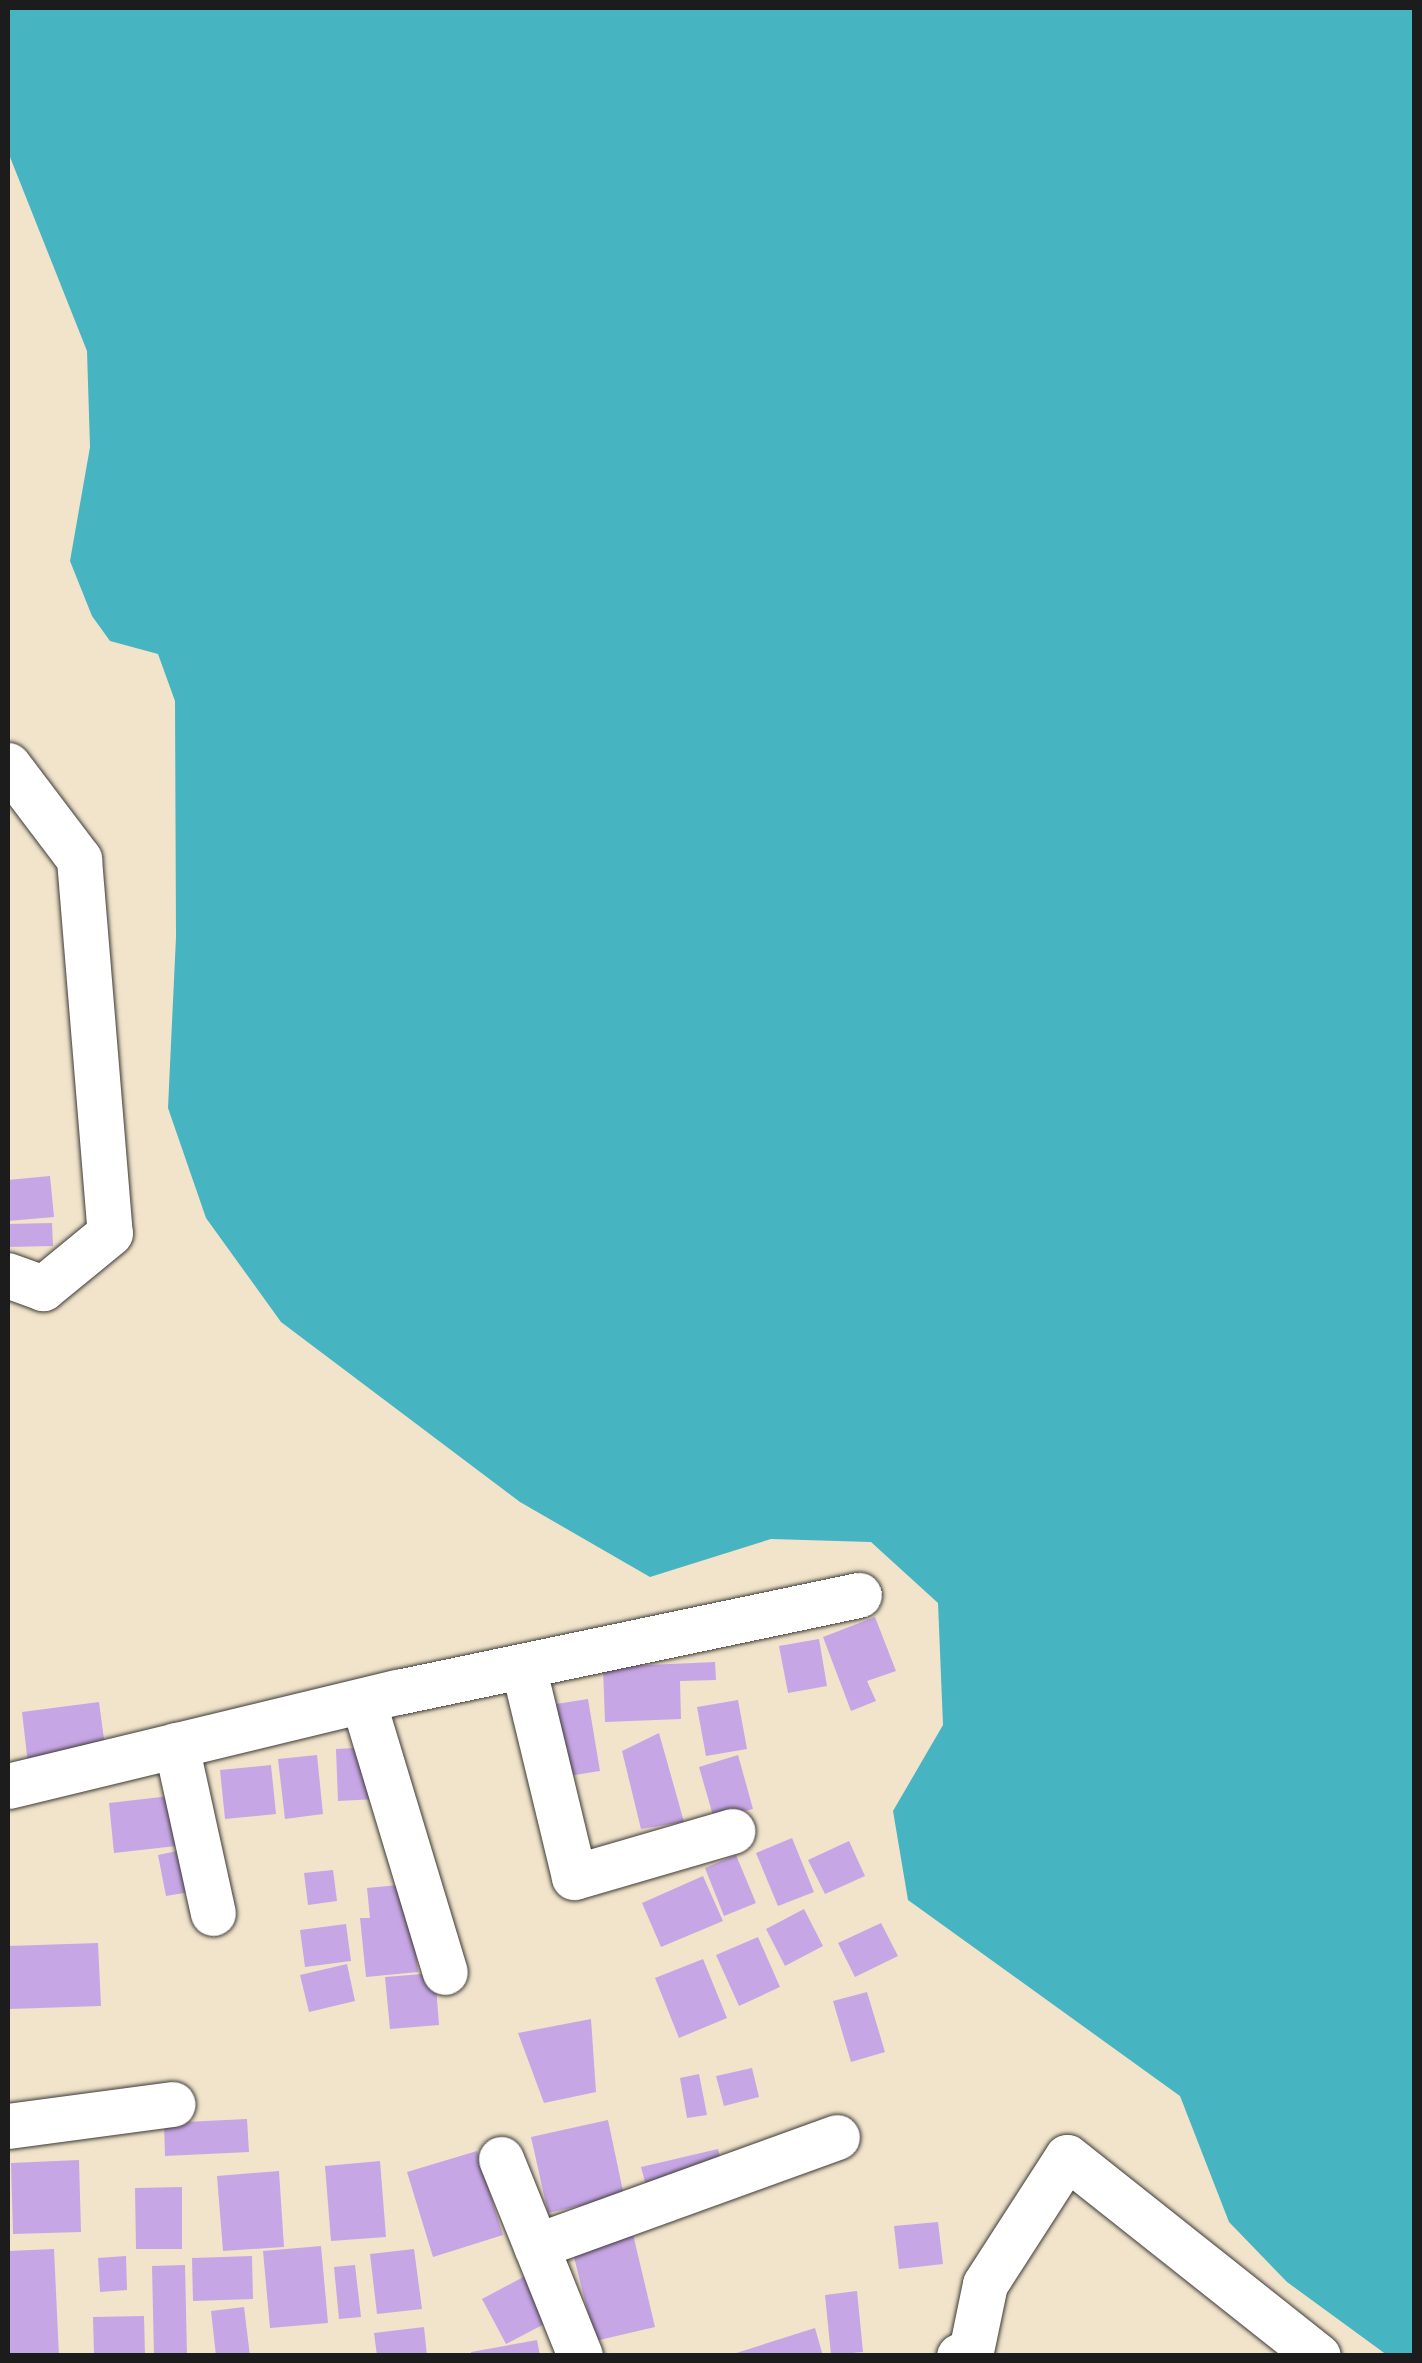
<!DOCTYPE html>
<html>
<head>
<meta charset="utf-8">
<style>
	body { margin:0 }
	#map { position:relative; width:1422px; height:2363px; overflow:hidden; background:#f1e4cb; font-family:Caveat,sans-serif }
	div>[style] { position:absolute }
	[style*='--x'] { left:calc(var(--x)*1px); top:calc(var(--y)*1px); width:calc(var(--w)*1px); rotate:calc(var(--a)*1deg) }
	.water>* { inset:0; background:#46b5c1 }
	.building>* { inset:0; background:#c7a6e6 }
	.roads { filter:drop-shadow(0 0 2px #3c3a36) drop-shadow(0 0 2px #3c3a36) }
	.minor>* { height:45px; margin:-22.5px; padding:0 22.5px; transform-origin:22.5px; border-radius:22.5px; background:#fff }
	span { translate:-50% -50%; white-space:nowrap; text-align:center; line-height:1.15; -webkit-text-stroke:8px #f6f6f2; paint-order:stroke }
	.frame { position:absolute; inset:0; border:10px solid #1c1c1c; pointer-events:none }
</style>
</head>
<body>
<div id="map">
	<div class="water">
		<div style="clip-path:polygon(8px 8px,1414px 8px,1414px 2355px,1387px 2355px,1287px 2282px,1229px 2222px,1180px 2096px,908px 1900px,893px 1811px,943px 1725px,938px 1603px,871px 1542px,771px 1539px,650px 1577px,520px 1502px,281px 1322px,206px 1218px,168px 1108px,176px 937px,175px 701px,158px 654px,110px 641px,92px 616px,70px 561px,90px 447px,87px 351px,8px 152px)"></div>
	</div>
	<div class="building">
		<div style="clip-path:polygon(50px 1176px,54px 1217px,8px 1221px,8px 1180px)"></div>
		<div style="clip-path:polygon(52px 1223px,53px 1246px,8px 1247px,8px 1224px)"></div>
		<div style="clip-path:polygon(875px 1617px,896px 1671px,867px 1681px,876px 1701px,851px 1711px,823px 1637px)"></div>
		<div style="clip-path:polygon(819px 1639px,827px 1686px,788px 1693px,779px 1646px)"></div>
		<div style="clip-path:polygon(715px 1662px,716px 1680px,680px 1681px,681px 1719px,605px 1722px,603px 1667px)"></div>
		<div style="clip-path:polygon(588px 1699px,600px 1771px,568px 1776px,556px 1704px)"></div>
		<div style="clip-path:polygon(738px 1700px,747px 1749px,706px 1756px,697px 1707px)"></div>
		<div style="clip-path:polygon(99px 1702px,107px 1762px,29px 1773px,22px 1712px)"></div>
		<div style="clip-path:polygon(659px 1733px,684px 1822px,641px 1829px,622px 1751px)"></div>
		<div style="clip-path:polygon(374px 1747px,377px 1799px,338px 1801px,336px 1749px)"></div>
		<div style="clip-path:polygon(317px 1755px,323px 1814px,285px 1819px,278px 1759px)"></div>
		<div style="clip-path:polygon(738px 1755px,753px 1809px,714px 1819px,699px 1767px)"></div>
		<div style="clip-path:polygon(271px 1765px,276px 1814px,225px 1819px,220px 1770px)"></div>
		<div style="clip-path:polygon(170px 1796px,176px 1846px,114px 1853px,109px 1803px)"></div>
		<div style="clip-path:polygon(792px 1838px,814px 1892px,778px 1906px,756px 1853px)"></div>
		<div style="clip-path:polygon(849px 1841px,865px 1876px,825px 1894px,808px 1860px)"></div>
		<div style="clip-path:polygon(182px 1850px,190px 1892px,166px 1896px,158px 1855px)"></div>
		<div style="clip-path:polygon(736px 1855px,756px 1903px,724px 1916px,705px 1868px)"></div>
		<div style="clip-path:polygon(333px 1870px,337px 1901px,308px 1905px,304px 1873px)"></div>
		<div style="clip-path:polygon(703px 1876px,723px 1921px,661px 1947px,642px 1903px)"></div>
		<div style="clip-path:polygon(409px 1884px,418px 1972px,366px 1977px,360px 1918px,370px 1918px,367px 1888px)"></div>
		<div style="clip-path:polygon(804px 1909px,823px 1946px,785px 1966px,766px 1929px)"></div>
		<div style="clip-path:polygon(881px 1923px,898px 1956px,855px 1977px,838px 1943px)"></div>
		<div style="clip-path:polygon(346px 1924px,351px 1961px,305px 1967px,300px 1930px)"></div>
		<div style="clip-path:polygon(758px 1937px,780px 1987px,739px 2006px,716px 1955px)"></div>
		<div style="clip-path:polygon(98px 1943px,101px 2006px,9px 2009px,8px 1946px)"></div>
		<div style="clip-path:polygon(703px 1959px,727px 2018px,679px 2038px,655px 1978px)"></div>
		<div style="clip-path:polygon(347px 1964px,355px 2001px,309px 2012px,300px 1975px)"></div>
		<div style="clip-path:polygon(435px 1973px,439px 2025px,390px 2029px,385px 1977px)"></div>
		<div style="clip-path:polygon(867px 1992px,885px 2052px,851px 2062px,833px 2001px)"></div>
		<div style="clip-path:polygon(591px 2019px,596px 2092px,544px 2103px,518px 2033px)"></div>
		<div style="clip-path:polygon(752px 2068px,759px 2097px,724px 2106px,716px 2076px)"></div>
		<div style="clip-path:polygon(699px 2074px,707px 2115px,687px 2118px,680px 2078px)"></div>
		<div style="clip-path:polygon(247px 2119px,249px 2152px,165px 2156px,164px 2123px)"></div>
		<div style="clip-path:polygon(608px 2120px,624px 2196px,548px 2213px,531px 2137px)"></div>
		<div style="clip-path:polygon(718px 2149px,728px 2190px,652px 2208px,641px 2167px)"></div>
		<div style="clip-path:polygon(477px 2151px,503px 2235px,433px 2257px,407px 2172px)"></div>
		<div style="clip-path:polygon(79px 2160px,81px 2232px,13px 2234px,11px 2163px)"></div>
		<div style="clip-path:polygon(380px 2161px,386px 2237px,331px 2241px,325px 2166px)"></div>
		<div style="clip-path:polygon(279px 2171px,284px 2247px,223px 2251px,217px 2176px)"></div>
		<div style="clip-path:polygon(182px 2187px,182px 2249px,136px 2249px,135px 2188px)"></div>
		<div style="clip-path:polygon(938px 2222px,943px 2264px,899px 2269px,894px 2226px)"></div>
		<div style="clip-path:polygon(632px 2230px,655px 2327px,595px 2341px,571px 2245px)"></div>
		<div style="clip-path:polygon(321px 2246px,328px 2323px,270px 2328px,263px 2251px)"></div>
		<div style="clip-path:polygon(54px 2249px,59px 2356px,8px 2356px,8px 2251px)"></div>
		<div style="clip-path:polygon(414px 2249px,422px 2309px,377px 2314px,370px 2254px)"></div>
		<div style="clip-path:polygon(126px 2256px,127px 2290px,100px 2292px,98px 2258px)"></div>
		<div style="clip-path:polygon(252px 2256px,253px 2299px,193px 2301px,192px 2258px)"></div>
		<div style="clip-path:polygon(185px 2265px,187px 2356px,154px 2356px,152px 2266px)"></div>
		<div style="clip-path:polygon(355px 2265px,361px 2317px,339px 2319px,334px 2267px)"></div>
		<div style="clip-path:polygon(527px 2275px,552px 2320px,506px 2344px,482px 2299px)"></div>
		<div style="clip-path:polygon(857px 2291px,863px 2352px,831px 2355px,825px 2295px)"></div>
		<div style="clip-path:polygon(244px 2307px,250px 2356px,216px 2356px,211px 2311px)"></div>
		<div style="clip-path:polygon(144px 2316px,145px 2355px,94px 2356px,93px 2317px)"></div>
		<div style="clip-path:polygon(424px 2327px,427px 2356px,377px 2356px,374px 2333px)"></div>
		<div style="clip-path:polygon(815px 2328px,823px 2356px,730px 2356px,730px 2355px)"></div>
		<div style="clip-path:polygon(537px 2340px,540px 2356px,471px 2356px,471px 2352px)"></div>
	</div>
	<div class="roads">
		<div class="minor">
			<div style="--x:8;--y:765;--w:118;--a:52.9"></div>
			<div style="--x:79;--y:859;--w:375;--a:85.3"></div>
			<div style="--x:110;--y:1233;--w:87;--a:140.6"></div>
			<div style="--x:43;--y:1288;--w:37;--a:-160"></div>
			<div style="--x:523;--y:1666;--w:217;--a:76.4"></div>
			<div style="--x:574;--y:1877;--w:165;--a:-16.2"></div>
			<div style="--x:363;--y:1701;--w:283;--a:73.2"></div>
			<div style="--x:176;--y:1745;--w:172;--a:77.6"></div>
			<div style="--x:8;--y:1786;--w:401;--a:-13.6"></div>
			<div style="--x:398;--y:1692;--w:471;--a:-11.9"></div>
			<div style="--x:8;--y:2126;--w:166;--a:-7.6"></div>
			<div style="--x:501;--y:2159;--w:212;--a:68.1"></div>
			<div style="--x:536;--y:2246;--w:320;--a:-19.9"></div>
			<div style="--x:959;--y:2356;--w:13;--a:-23"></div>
			<div style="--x:971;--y:2351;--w:68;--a:-78.2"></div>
			<div style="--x:985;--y:2284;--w:151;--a:-57.2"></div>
			<div style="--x:1067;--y:2157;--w:320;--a:38.4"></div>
		</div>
	</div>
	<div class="frame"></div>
</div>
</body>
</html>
